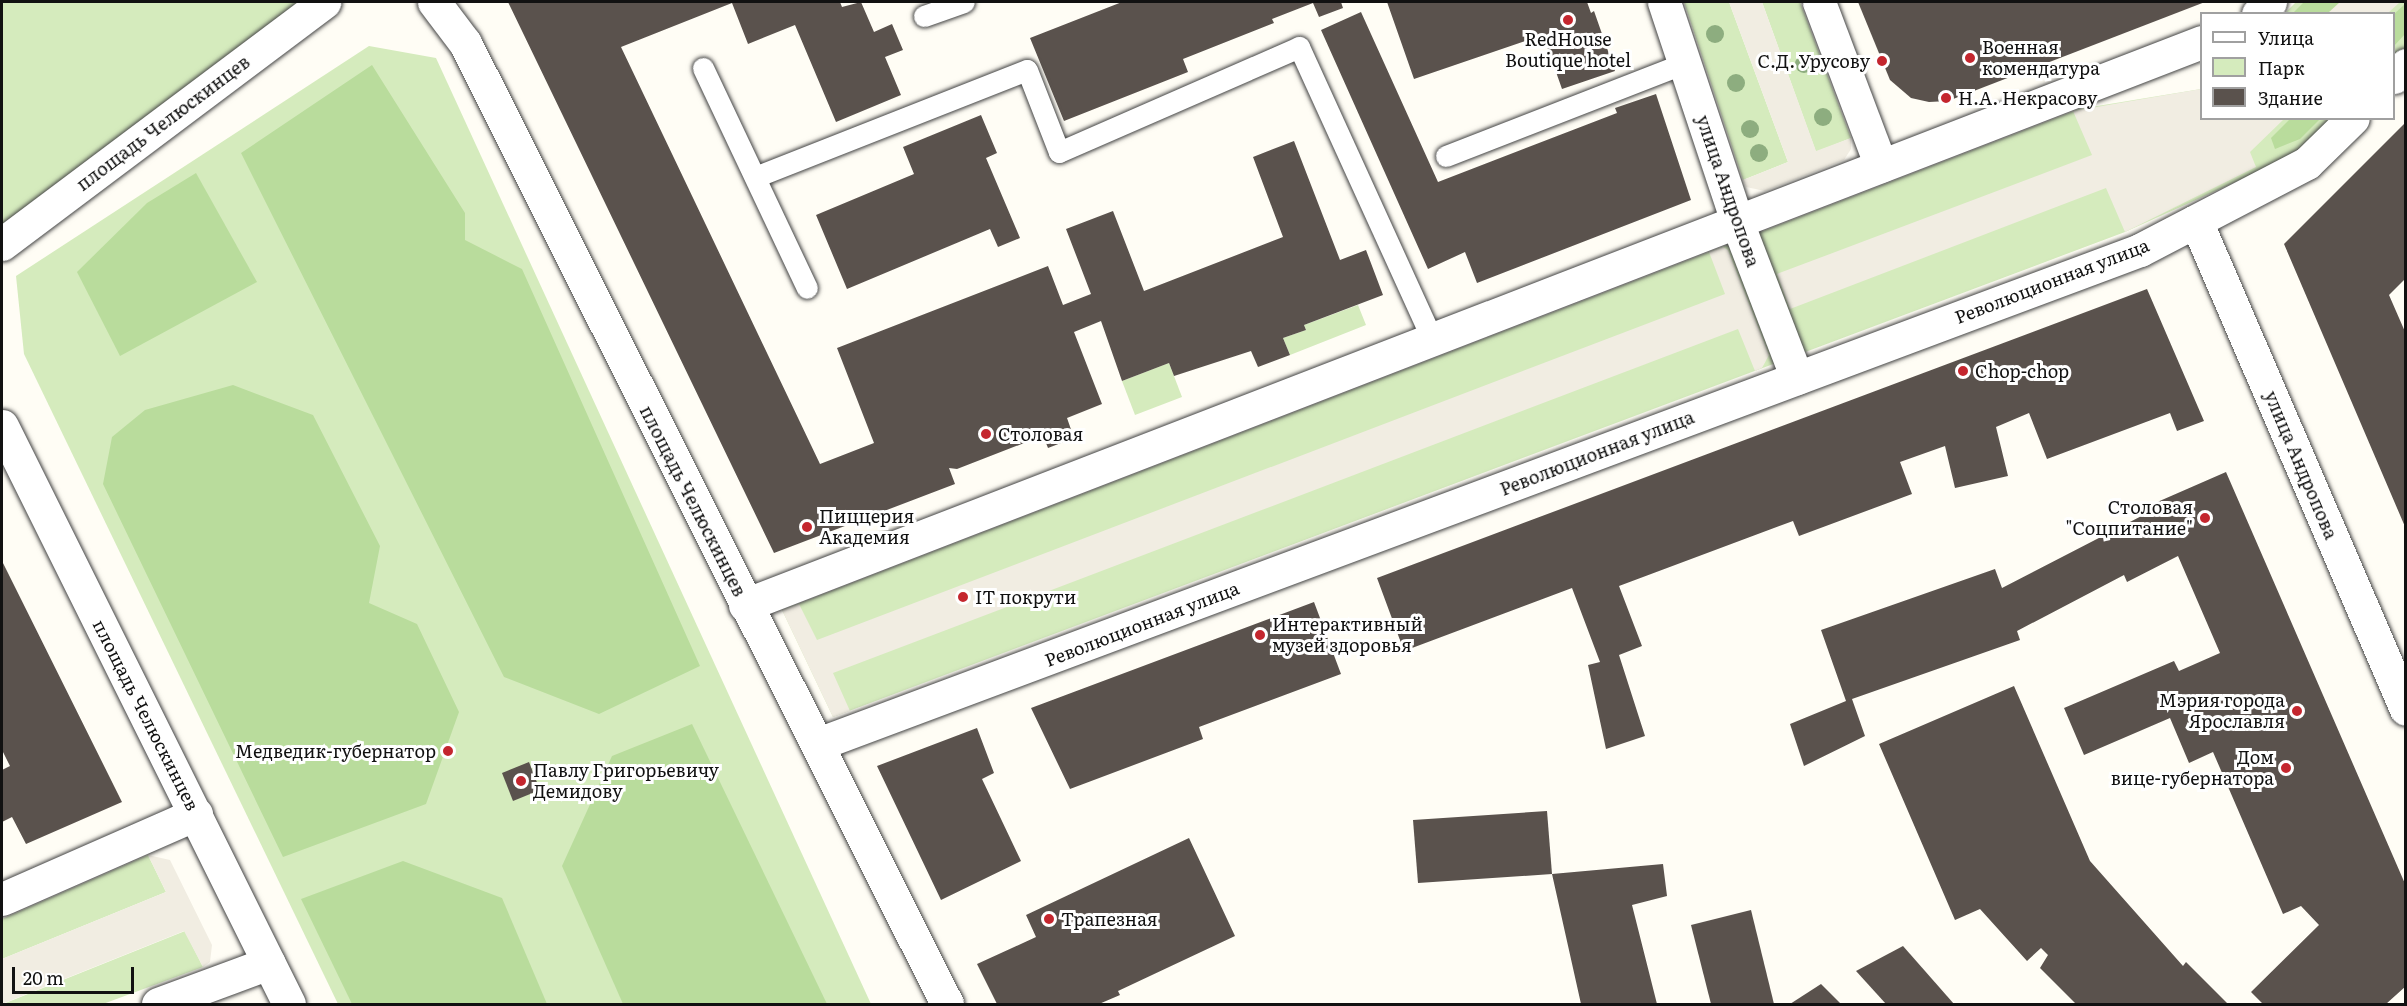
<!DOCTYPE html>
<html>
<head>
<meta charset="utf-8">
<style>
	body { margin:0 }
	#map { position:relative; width:2407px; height:1006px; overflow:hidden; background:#fffdf5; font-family:Literata,serif }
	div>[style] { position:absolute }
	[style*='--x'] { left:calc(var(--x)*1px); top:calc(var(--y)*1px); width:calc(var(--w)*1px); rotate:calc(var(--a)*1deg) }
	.green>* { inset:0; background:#d5ebbd }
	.forest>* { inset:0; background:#b9dc9c }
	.plaza>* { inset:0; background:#f1ede2 }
	.building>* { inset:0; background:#5a524d }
	.roads { filter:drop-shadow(0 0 2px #444) drop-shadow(0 0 2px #444) }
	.lane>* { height:21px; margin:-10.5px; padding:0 10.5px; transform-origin:10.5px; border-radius:10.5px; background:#fff }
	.street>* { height:33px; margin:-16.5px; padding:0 16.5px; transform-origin:16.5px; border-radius:16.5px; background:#fff }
	.trees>* { width:18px; height:18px; margin:-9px; border-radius:50%; background:#8dad7f }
	.dots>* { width:16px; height:16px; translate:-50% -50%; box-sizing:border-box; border:3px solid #fff; border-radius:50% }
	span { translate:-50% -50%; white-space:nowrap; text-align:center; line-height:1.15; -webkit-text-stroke:6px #fff; paint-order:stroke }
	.poi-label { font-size:18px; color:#111 }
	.left { translate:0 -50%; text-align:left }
	.right { translate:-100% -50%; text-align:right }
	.street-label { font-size:18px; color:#111 }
	.frame { position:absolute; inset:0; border:3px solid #111; pointer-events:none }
	.legend { position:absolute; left:2200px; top:12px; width:195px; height:108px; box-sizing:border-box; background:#fff; border:2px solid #a0a0a0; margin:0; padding:8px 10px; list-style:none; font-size:18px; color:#111 }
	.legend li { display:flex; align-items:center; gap:12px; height:30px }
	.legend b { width:30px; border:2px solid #a0a0a0 }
	.scale { position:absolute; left:12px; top:967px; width:122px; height:27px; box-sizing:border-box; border:3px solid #111; border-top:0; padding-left:8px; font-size:18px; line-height:21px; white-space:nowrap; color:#111; -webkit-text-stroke:4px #fff; paint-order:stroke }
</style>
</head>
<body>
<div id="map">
	<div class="green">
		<div style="clip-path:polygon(2px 2px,323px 2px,2px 244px)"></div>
		<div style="clip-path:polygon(1684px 2px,1729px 2px,1788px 162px,1743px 180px)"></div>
		<div style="clip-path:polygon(1762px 2px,1800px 2px,1851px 138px,1816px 152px)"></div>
		<div style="clip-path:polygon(2296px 2px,2405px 2px,2405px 47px,2394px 59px,2394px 14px,2284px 14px)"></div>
		<div style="clip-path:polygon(369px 46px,436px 58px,871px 1004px,338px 1004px,24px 354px,16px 276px)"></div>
		<div style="clip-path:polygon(2201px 89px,2202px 118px,2336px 119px,2304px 151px,2125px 232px,833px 717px,782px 610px,2079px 109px)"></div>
		<div style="clip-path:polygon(1358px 305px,1366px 325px,1290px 355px,1283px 338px,1306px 330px,1304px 325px)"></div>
		<div style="clip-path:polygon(1169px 363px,1182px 397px,1135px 415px,1122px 381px)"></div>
		<div style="clip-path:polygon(148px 855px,166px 892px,2px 959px,2px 919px)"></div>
		<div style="clip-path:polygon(185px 931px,203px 967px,103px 1004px,3px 1004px)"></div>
	</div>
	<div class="forest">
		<div style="clip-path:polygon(2304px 2px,2349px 2px,2338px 13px,2292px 14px)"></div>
		<div style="clip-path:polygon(2405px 4px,2405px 34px,2394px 46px,2394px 14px)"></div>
		<div style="clip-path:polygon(372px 65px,465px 213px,465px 240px,522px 269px,700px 666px,599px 714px,504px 677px,241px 153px)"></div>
		<div style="clip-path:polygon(2290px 119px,2320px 119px,2300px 139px,2275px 149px,2271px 138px)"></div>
		<div style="clip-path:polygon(196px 173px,257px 282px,120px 356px,77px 272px,147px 203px)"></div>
		<div style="clip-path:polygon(233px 385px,313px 415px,380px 546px,369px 603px,417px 624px,459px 712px,426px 804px,283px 857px,103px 484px,112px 437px,145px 410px)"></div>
		<div style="clip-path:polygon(692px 724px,827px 1004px,623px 1004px,562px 866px,612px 756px)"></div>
		<div style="clip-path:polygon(403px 861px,502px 898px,547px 1004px,352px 1004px,301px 899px)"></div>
	</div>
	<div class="plaza">
		<div style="clip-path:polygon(1729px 2px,1762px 2px,1816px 151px,1851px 138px,1851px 149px,1844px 160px,1765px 191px,1746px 187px,1743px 180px,1788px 162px)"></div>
		<div style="clip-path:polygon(2340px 2px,2400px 2px,2388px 13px,2328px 13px)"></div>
		<div style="clip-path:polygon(2201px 89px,2202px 118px,2284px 119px,2250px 152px,2256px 167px,2125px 232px,2106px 188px,1790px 309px,1777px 274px,2092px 155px,2073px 111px)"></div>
		<div style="clip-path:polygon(1723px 247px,1728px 250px,1769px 355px,1762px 368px,1755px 371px,1738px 329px,833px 673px,850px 711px,833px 717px,782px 610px,799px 604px,817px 640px,1725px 294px,1709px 252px)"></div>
		<div style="clip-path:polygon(148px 855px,170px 860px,212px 945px,210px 962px,203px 967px,184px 931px,2px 1004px,2px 959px,166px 892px)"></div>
	</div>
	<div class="building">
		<div style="clip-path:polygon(508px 2px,840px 2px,842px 7px,861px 2px,874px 32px,892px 24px,903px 50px,885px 57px,901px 95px,836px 122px,795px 25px,748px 44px,732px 3px,621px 47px,820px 464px,874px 443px,837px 348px,1048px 266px,1063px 305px,1091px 294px,1066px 229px,1113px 211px,1144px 291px,1283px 237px,1253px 157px,1294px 141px,1340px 260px,1366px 250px,1383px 295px,1304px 325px,1306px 330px,1283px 338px,1290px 355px,1258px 367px,1251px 351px,1174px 376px,1169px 363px,1122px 381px,1101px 321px,1074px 332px,1102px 404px,1067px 418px,1074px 438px,1048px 448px,1042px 433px,1037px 438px,957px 469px,949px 468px,955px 484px,774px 553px)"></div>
		<div style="clip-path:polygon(1122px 2px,1341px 2px,1343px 8px,1319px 17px,1313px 3px,1272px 19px,1274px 23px,1183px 59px,1188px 72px,1064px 121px,1030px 38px)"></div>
		<div style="clip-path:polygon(1387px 2px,1587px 2px,1591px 13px,1594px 11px,1615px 71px,1562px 89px,1543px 35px,1414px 79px)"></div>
		<div style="clip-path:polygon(1858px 2px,2205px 2px,1948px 101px,1929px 102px,1911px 98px,1890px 80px)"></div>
		<div style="clip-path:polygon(1361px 12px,1438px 182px,1617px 113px,1615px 108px,1656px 94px,1691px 200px,1477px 283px,1465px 252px,1428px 269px,1321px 30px)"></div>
		<div style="clip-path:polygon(981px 115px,997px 153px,986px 158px,1020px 238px,998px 247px,990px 229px,847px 289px,816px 215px,914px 174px,903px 147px)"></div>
		<div style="clip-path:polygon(2406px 122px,2406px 278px,2389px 295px,2406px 334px,2406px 529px,2284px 244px)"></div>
		<div style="clip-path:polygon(2147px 289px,2204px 421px,2177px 431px,2170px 413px,2047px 459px,2029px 413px,1996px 427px,2008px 476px,1955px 488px,1945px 446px,1900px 462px,1912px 494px,1799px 536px,1793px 521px,1619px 586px,1642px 646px,1619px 655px,1645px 736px,1606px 749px,1588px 665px,1600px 662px,1572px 588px,1404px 651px,1377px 578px)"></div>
		<div style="clip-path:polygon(2226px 472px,2406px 886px,2406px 986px,2386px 1004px,2263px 1004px,2251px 992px,2319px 925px,2301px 906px,2283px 914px,2213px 752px,2189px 763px,2170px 718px,2084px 755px,2064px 708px,2174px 661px,2179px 671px,2220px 653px,2178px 556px,2127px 582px,2124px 575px,2017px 631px,2020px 640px,1852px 699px,1865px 736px,1804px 766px,1790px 724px,1846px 701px,1821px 630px,1995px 569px,2002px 588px,2157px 508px,2155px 503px)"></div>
		<div style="clip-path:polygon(2px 561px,122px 802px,26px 844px,12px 817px,2px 822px,2px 770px,10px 766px,2px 750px)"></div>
		<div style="clip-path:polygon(1314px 602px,1341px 674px,1199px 727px,1203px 739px,1070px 789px,1031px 708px)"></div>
		<div style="clip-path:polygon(2014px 686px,2090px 861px,2183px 966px,2186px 962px,2228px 1004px,2076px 1004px,2040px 968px,2048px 955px,2041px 948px,2027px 961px,1980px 909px,1955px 920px,1879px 744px)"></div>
		<div style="clip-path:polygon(977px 728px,994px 773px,982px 779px,1021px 861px,941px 900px,877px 766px)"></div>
		<div style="clip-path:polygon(529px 762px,540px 790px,513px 801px,502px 773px)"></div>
		<div style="clip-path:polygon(1547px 811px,1552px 874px,1418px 883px,1413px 820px)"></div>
		<div style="clip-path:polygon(1189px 838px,1235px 936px,1118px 991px,1120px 995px,1099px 1004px,997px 1004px,977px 964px,1036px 937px,1026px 915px)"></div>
		<div style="clip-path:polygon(1663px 864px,1667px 896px,1632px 905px,1657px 1004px,1581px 1004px,1552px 874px)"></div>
		<div style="clip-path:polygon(1751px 910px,1774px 1004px,1711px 1004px,1691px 925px)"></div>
		<div style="clip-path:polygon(1903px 946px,1954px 1004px,1886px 1004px,1856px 971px)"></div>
		<div style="clip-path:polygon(1821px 984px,1841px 1004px,1790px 1004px)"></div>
	</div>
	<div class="roads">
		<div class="lane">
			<div style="--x:924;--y:16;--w:42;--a:-19.3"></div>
			<div style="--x:703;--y:68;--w:243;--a:64.7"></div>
			<div style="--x:1446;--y:156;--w:256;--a:-21.3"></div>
			<div style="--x:755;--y:177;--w:292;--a:-21.5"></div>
			<div style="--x:1027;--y:70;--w:88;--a:68.7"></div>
			<div style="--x:1059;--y:152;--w:262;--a:-23.6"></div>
			<div style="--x:1299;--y:47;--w:321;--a:65.5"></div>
		</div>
		<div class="street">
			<div style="--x:434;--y:2;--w:51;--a:52.9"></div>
			<div style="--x:465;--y:43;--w:1075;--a:63.36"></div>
			<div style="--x:1664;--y:2;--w:232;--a:71.6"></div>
			<div style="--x:1737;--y:222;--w:167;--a:69"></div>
			<div style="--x:1819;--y:2;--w:175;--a:69.3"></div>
			<div style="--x:2258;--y:14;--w:17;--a:-45"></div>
			<div style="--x:2394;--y:77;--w:17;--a:-45"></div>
			<div style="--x:2196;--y:221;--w:531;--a:66.72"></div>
			<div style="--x:2;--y:244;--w:403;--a:-36.9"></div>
			<div style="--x:2;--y:426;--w:645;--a:63.59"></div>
			<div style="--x:745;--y:605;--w:1562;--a:-21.13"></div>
			<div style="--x:818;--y:744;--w:1411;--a:-20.49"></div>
			<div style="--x:2140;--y:250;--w:188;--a:-27.5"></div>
			<div style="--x:2307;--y:163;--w:64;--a:-44.4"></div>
			<div style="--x:2;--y:899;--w:212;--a:-23.7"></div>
			<div style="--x:158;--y:1004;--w:118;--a:-20.3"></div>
		</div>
	</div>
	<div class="trees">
		<div style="left:1715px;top:34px"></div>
		<div style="left:1804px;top:64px"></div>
		<div style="left:1736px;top:83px"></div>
		<div style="left:1823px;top:117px"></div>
		<div style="left:1750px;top:129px"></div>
		<div style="left:1759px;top:153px"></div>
	</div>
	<div class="dots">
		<div style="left:1568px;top:20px;background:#c4262e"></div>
		<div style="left:1970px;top:58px;background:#c4262e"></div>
		<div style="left:1882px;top:61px;background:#c4262e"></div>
		<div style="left:1946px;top:98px;background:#c4262e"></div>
		<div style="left:1963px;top:371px;background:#c4262e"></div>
		<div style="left:986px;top:434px;background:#c4262e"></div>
		<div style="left:2205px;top:518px;background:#c4262e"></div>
		<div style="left:807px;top:527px;background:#c4262e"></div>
		<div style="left:963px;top:597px;background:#c4262e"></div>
		<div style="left:1260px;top:635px;background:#c4262e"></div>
		<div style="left:2297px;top:711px;background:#c4262e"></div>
		<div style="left:448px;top:751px;background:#c4262e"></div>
		<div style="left:2286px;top:768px;background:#c4262e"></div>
		<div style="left:521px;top:781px;background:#c4262e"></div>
		<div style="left:1049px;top:919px;background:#c4262e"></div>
	</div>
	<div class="poi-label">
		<span style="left:1568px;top:50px">RedHouse<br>Boutique hotel</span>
		<span class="left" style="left:1982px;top:58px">Военная<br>комендатура</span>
		<span class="right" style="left:1870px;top:61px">С.Д. Урусову</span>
		<span class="left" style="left:1958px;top:98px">Н.А. Некрасову</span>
		<span class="left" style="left:1975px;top:371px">Chop-chop</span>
		<span class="left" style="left:998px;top:434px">Столовая</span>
		<span class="right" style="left:2193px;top:518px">Столовая<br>"Соцпитание"</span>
		<span class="left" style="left:819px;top:527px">Пиццерия<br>Академия</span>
		<span class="left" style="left:975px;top:597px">IT покрути</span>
		<span class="left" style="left:1272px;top:635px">Интерактивный<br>музей здоровья</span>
		<span class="right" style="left:2285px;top:711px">Мэрия города<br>Ярославля</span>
		<span class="right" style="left:436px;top:751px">Медведик-губернатор</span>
		<span class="right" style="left:2274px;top:768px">Дом<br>вице-губернатора</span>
		<span class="left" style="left:533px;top:781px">Павлу Григорьевичу<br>Демидову</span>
		<span class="left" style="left:1061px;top:919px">Трапезная</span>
	</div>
	<div class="street-label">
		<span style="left:163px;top:123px;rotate:-37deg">площадь Челюскинцев</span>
		<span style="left:1728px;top:191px;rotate:71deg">улица Андропова</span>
		<span style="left:2052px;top:281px;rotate:-21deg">Революционная улица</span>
		<span style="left:1597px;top:453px;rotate:-21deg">Революционная улица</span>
		<span style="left:2301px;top:465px;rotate:67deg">улица Андропова</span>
		<span style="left:693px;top:501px;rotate:63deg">площадь Челюскинцев</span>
		<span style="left:1142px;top:624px;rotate:-21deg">Революционная улица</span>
		<span style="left:146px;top:715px;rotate:63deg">площадь Челюскинцев</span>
	</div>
	<div class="frame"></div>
	<ul class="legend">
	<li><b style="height:8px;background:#fff"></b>Улица</li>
	<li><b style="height:16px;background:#d5ebbd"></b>Парк</li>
	<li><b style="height:16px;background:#5a524d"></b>Здание</li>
	</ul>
	<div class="scale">20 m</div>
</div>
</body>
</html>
